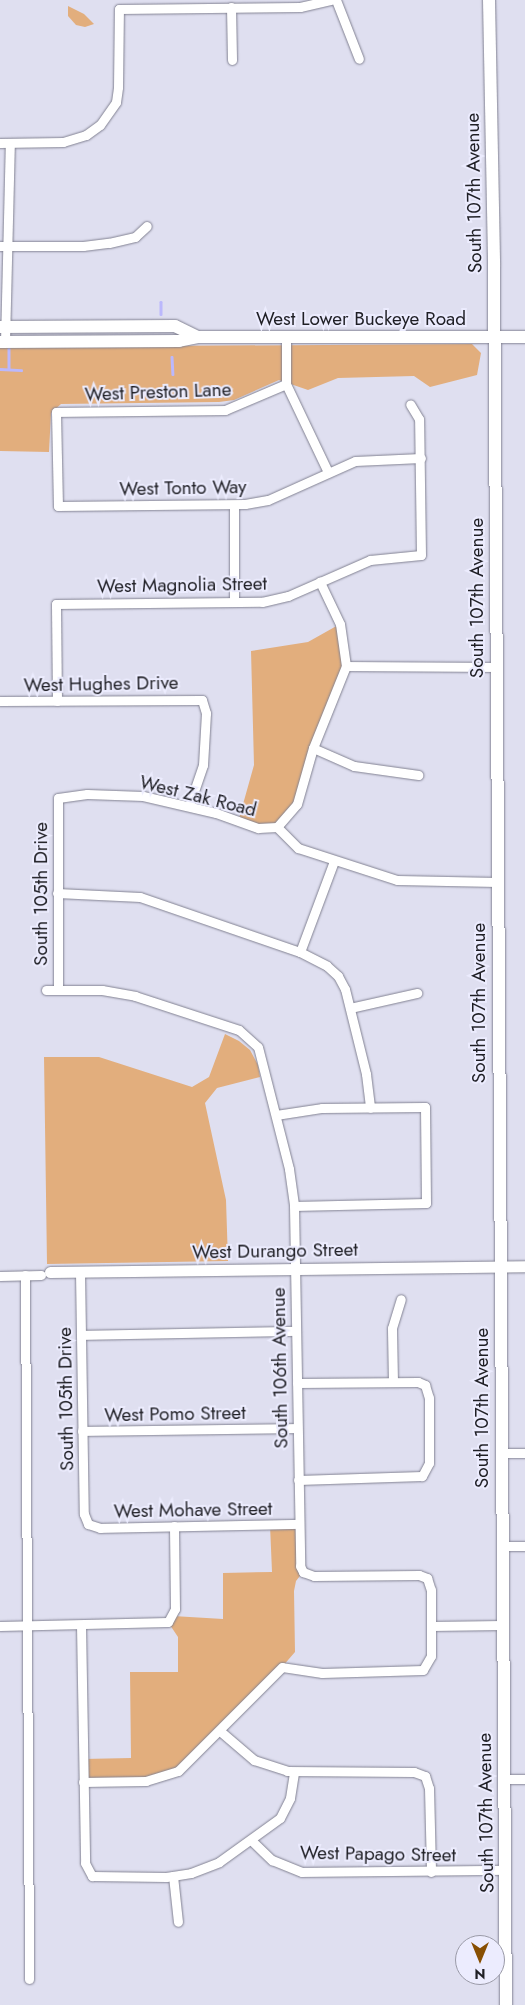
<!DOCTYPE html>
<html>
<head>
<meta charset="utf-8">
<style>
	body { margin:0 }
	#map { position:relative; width:525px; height:2005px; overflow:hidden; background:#dfdff0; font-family:Jost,sans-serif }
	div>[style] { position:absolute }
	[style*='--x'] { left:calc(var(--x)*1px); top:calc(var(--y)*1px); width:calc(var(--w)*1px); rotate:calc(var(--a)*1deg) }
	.green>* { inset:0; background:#e2ae7d }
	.stream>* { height:2.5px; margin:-1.25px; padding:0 1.25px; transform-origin:1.25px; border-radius:1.25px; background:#bbb8fc }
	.roads { filter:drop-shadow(0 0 1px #828292) drop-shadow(0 0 1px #828292) }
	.minor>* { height:9px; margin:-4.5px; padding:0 4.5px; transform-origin:4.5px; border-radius:4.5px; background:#fff }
	.tertiary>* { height:11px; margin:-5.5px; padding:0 5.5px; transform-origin:5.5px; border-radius:5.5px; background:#fff }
	.secondary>* { height:12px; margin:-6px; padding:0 6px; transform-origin:6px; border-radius:6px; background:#fff }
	span { translate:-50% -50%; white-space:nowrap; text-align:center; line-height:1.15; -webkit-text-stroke:4px #ececfe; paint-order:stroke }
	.street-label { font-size:19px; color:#1f1f25 }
	.north { position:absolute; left:455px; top:1935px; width:50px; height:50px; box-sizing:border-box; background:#ececfe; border:1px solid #9a9aa7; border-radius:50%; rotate:180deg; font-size:14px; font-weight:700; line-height:20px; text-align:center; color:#1f1f25 }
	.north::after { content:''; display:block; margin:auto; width:18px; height:22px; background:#884f03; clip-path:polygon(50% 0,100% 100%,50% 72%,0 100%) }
</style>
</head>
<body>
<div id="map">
	<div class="green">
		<div style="clip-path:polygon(68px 6px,84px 14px,94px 24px,85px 27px,76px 25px,68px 16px)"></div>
		<div style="clip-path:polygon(472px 344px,481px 353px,477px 375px,430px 387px,414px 376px,338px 378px,308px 390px,279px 380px,234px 400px,219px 402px,61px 404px,51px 413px,49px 452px,0 451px,0 347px)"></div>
		<div style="clip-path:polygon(340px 624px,346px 666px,297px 804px,277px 827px,238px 822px,254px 765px,251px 651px,308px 642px)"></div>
		<div style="clip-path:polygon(225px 1034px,239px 1041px,250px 1050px,258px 1065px,260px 1077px,217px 1088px,205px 1103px,226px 1200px,228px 1261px,47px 1264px,44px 1057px,99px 1057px,192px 1087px,209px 1077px)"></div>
		<div style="clip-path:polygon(299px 1524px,303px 1572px,296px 1581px,294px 1591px,295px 1652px,282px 1667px,171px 1775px,83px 1782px,83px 1759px,131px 1758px,130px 1672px,178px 1672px,178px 1637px,168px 1622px,173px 1616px,223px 1619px,223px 1573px,272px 1572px,270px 1525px)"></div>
	</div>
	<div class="stream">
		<div style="--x:161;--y:302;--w:12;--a:90"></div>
		<div style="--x:9;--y:349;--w:20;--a:90"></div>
		<div style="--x:172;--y:357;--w:17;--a:87"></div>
		<div style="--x:0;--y:369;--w:21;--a:3"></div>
	</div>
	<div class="roads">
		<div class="minor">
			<div style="--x:336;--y:0;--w:63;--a:68.7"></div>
			<div style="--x:231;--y:7;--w:53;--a:88.9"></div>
			<div style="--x:0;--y:143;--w:63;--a:-0.9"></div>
			<div style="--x:63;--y:142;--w:24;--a:-17"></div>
			<div style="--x:86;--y:135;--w:17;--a:-36"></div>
			<div style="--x:100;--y:125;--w:28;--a:-55"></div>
			<div style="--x:116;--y:102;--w:15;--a:-82"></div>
			<div style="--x:118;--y:87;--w:78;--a:-89.3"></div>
			<div style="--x:119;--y:9;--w:181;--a:-0.6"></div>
			<div style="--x:300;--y:7;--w:32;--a:-13"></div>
			<div style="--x:0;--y:246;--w:83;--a:0"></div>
			<div style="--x:83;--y:246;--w:26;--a:-7"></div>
			<div style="--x:109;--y:243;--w:27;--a:-13"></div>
			<div style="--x:135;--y:237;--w:16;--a:-43"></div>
			<div style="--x:286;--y:339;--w:45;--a:90"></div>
			<div style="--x:286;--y:384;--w:98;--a:64.5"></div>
			<div style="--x:5;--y:342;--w:199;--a:-88.6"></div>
			<div style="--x:286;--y:384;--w:66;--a:156.9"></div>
			<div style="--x:225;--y:410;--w:169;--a:179.3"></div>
			<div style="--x:56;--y:412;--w:94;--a:88.8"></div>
			<div style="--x:58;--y:506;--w:187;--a:-0.6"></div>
			<div style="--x:245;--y:504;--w:23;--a:-10"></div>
			<div style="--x:268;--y:500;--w:95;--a:-24.1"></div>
			<div style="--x:355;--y:461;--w:66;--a:-2.6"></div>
			<div style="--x:234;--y:506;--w:96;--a:90"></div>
			<div style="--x:346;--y:666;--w:150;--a:0.4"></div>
			<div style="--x:0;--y:701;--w:202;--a:-0.3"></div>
			<div style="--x:202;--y:700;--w:14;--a:73"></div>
			<div style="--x:206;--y:713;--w:52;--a:93.3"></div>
			<div style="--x:203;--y:765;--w:43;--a:108.9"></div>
			<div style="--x:57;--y:701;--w:97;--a:-90.6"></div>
			<div style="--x:56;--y:604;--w:206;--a:-0.6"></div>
			<div style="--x:262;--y:602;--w:27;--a:-13"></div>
			<div style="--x:288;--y:596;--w:90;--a:-23.7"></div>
			<div style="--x:370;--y:560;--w:51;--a:-5.6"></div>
			<div style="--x:421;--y:555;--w:136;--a:-90.8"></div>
			<div style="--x:419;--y:419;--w:17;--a:-121"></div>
			<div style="--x:313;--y:748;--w:45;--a:23.7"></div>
			<div style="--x:354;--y:766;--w:65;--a:8"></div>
			<div style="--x:277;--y:827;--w:30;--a:-49"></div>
			<div style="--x:297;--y:804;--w:58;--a:-74.1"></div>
			<div style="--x:313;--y:748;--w:88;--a:-68.1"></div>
			<div style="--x:346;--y:666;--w:42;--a:-98.1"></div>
			<div style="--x:340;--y:624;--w:47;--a:-115.5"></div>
			<div style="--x:277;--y:827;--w:30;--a:45"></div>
			<div style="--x:298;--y:848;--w:104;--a:17.9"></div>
			<div style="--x:397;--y:880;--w:100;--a:1.1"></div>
			<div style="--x:57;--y:893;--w:83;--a:2.8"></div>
			<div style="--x:140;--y:897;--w:169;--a:19"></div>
			<div style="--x:300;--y:952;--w:30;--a:27"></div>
			<div style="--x:327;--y:966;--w:15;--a:42"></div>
			<div style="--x:338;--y:976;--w:15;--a:62"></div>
			<div style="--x:345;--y:989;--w:88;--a:76.1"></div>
			<div style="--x:366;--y:1074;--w:34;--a:83"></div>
			<div style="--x:300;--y:952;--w:97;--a:-69.5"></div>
			<div style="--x:46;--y:990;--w:56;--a:0"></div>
			<div style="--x:102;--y:990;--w:34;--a:10"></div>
			<div style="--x:135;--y:996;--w:109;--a:18.1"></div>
			<div style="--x:239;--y:1030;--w:25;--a:42"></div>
			<div style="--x:258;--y:1047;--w:126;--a:75.7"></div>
			<div style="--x:289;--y:1169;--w:37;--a:82"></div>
			<div style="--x:294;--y:1206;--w:360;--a:89"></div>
			<div style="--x:300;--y:1566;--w:7;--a:63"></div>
			<div style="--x:303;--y:1572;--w:12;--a:20"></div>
			<div style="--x:314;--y:1576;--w:105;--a:-0.5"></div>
			<div style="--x:419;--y:1575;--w:9;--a:21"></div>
			<div style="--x:427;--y:1578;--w:13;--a:72"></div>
			<div style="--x:431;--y:1590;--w:66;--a:90"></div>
			<div style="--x:431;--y:1656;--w:16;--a:120"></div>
			<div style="--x:423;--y:1670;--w:101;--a:178.3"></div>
			<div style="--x:322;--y:1673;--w:40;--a:-171.5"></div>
			<div style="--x:282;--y:1667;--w:147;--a:135"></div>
			<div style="--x:178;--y:1771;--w:34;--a:163"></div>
			<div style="--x:146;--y:1781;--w:63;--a:179.1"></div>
			<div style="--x:58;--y:990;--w:192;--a:-90"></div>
			<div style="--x:58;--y:798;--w:29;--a:-8"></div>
			<div style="--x:87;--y:794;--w:56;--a:2"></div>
			<div style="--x:143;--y:796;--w:75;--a:13.1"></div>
			<div style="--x:216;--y:813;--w:45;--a:19.7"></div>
			<div style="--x:258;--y:828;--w:19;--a:-3"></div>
			<div style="--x:350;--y:1008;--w:69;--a:-12.6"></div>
			<div style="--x:276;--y:1115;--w:47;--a:-8.7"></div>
			<div style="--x:322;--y:1108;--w:103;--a:-0.6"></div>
			<div style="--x:425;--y:1107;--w:96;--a:89.4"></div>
			<div style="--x:426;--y:1203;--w:132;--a:178.7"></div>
			<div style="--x:80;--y:1272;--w:242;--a:89.1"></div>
			<div style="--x:84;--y:1514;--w:11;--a:68"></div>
			<div style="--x:88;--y:1524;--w:13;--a:18"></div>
			<div style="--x:100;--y:1528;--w:199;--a:-1.2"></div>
			<div style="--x:25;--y:1275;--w:704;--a:89.67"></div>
			<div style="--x:0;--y:1276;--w:41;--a:-1.4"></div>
			<div style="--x:81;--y:1335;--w:215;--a:-1.1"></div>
			<div style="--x:393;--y:1382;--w:54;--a:-91.1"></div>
			<div style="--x:392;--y:1328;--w:30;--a:-73"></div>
			<div style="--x:297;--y:1383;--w:121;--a:-0.5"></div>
			<div style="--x:418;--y:1382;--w:8;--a:23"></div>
			<div style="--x:425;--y:1385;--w:14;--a:73"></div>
			<div style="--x:429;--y:1398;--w:65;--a:90"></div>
			<div style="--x:429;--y:1463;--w:15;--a:118"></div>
			<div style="--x:422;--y:1476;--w:124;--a:178.2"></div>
			<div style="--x:82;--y:1431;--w:215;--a:-0.8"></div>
			<div style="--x:501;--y:1453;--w:24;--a:0"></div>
			<div style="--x:502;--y:1546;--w:23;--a:0"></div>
			<div style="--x:81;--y:1625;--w:238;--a:89"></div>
			<div style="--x:85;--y:1863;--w:15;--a:62"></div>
			<div style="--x:92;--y:1876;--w:74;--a:0.8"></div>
			<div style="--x:166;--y:1877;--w:25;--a:-9"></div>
			<div style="--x:191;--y:1873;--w:30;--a:-21"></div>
			<div style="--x:219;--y:1862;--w:75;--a:-35.8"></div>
			<div style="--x:280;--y:1818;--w:22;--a:-63"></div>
			<div style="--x:290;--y:1798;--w:26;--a:-81"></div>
			<div style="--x:0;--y:1626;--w:168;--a:-1.4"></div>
			<div style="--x:168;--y:1622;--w:15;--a:-62"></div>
			<div style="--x:175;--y:1609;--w:83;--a:-90.7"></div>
			<div style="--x:431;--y:1626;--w:71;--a:-0.8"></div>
			<div style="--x:220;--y:1731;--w:45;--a:40.5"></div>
			<div style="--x:254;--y:1760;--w:35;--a:18"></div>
			<div style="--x:287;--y:1771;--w:127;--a:0.5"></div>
			<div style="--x:414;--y:1772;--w:12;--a:20"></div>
			<div style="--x:425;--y:1776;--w:13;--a:72"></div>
			<div style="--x:429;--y:1788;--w:84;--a:88.6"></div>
			<div style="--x:504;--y:1779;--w:21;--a:0"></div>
			<div style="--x:252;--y:1841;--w:28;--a:44"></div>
			<div style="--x:272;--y:1860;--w:32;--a:22"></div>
			<div style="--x:302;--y:1872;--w:204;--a:-0.6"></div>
			<div style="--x:173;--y:1876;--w:46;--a:83.8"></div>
		</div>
		<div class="tertiary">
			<div style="--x:50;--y:1272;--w:475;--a:-0.7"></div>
		</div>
		<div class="secondary">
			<div style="--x:489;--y:0;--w:264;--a:88.9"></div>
			<div style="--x:494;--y:264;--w:1741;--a:89.61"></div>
			<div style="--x:0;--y:327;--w:175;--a:-0.3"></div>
			<div style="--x:175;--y:326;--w:25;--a:26"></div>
			<div style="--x:0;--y:342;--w:179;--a:-0.3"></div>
			<div style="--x:179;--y:341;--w:19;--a:-12"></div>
			<div style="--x:198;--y:337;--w:327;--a:0"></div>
		</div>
	</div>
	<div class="street-label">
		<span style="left:474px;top:193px;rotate:-91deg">South 107th Avenue</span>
		<span style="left:361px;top:319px">West Lower Buckeye Road</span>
		<span style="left:158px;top:392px;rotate:-2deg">West Preston Lane</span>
		<span style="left:183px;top:488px;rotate:-1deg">West Tonto Way</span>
		<span style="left:182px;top:585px;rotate:-1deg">West Magnolia Street</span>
		<span style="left:477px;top:598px;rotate:-90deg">South 107th Avenue</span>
		<span style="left:101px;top:684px;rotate:-1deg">West Hughes Drive</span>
		<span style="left:198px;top:796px;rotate:14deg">West Zak Road</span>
		<span style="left:41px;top:894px;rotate:-90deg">South 105th Drive</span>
		<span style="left:479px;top:1003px;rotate:-90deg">South 107th Avenue</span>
		<span style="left:275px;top:1251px;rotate:-1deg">West Durango Street</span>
		<span style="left:280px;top:1368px;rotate:-91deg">South 106th Avenue</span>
		<span style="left:66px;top:1399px;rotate:-91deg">South 105th Drive</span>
		<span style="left:482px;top:1408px;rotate:-90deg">South 107th Avenue</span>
		<span style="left:175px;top:1414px;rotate:-1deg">West Pomo Street</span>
		<span style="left:193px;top:1510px;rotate:-1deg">West Mohave Street</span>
		<span style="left:486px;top:1813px;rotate:-91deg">South 107th Avenue</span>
		<span style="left:378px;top:1854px;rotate:1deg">West Papago Street</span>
	</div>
	<div class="north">N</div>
</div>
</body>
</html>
